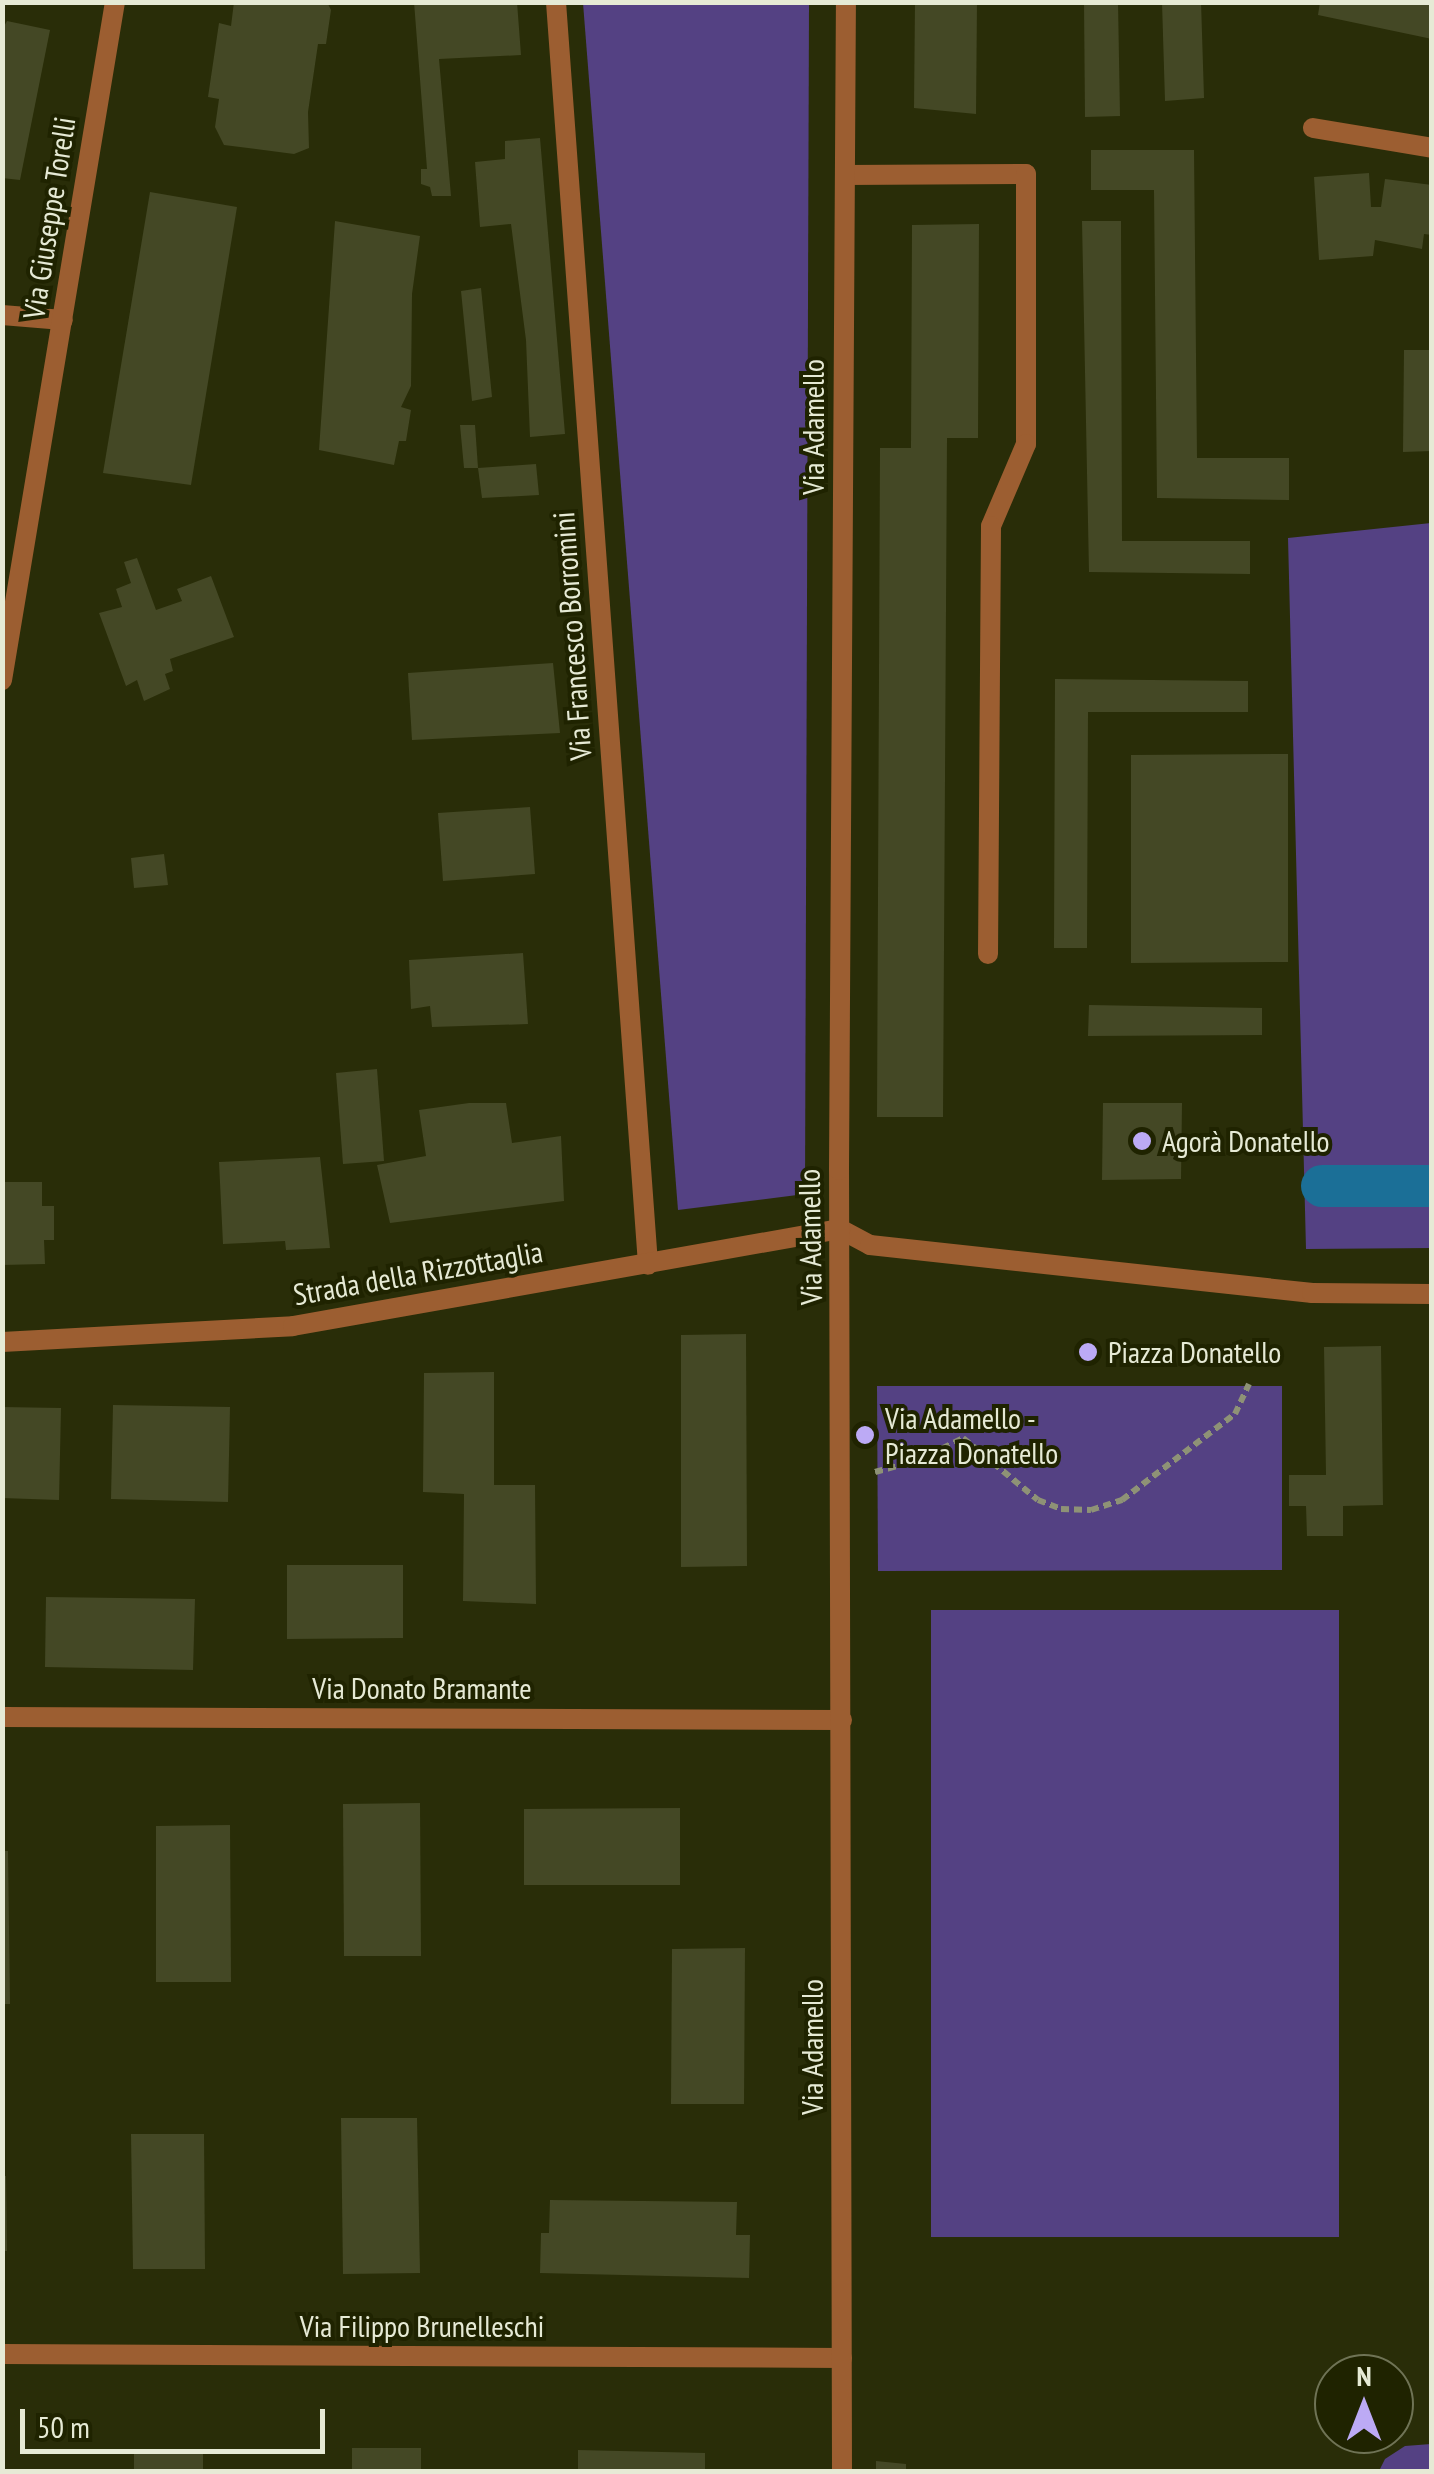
<!DOCTYPE html>
<html>
<head>
<meta charset="utf-8">
<style>
	body { margin:0 }
	#map { position:relative; width:1434px; height:2474px; overflow:hidden; background:#292d08; font-family:"PT Sans Narrow",sans-serif }
	div>[style] { position:absolute }
	[style*='--x'] { left:calc(var(--x)*1px); top:calc(var(--y)*1px); width:calc(var(--w)*1px); rotate:calc(var(--a)*1deg) }
	.green>* { inset:0; background:#544183 }
	.canal>* { height:42px; margin:-21px; padding:0 21px; transform-origin:21px; border-radius:21px; background:#1b6f97 }
	.building>* { inset:0; background:#444825 }
	.path>* { height:6px; margin-top:-3px; transform-origin:0; background:repeating-linear-gradient(90deg,#8e9276 0 8px,transparent 0 13px) }
	.lane>* { height:20px; margin:-10px; padding:0 10px; transform-origin:10px; border-radius:10px; background:#9c5e31 }
	.street>* { height:20px; margin:-10px; padding:0 10px; transform-origin:10px; border-radius:10px; background:#9c5e31 }
	.dots>* { width:28px; height:28px; translate:-50% -50%; box-sizing:border-box; border:5px solid #1f2300; border-radius:50% }
	span { translate:-50% -50%; white-space:nowrap; text-align:center; line-height:1.15; -webkit-text-stroke:8px #1f2300; paint-order:stroke }
	.street-label { font-size:30px; color:#e6ead5 }
	.poi-label { font-size:30px; color:#e6ead5 }
	.left { translate:0 -50%; text-align:left }
	.frame { position:absolute; inset:0; border:5px solid #e6ead5; pointer-events:none }
	.north { position:absolute; left:1314px; top:2354px; width:100px; height:100px; box-sizing:border-box; background:#1f2300; border:2px solid #6f7355; border-radius:50%; rotate:0deg; font-size:28px; font-weight:700; line-height:40px; text-align:center; color:#e6ead5 }
	.north::after { content:''; display:block; margin:auto; width:35px; height:45px; background:#bcaaf5; clip-path:polygon(50% 0,100% 100%,50% 72%,0 100%) }
	.scale { position:absolute; left:20px; top:2409px; width:305px; height:45px; box-sizing:border-box; border:5px solid #e6ead5; border-top:0; padding-left:12px; font-size:30px; line-height:35px; white-space:nowrap; color:#e6ead5; -webkit-text-stroke:8px #1f2300; paint-order:stroke }
</style>
</head>
<body>
<div id="map">
	<div class="green">
		<div style="clip-path:polygon(583px 3px,809px 3px,805px 1194px,678px 1210px)"></div>
		<div style="clip-path:polygon(1431px 523px,1431px 1169px,1363px 1169px,1364px 1202px,1431px 1200px,1431px 1248px,1306px 1249px,1288px 538px)"></div>
		<div style="clip-path:polygon(877px 1386px,1282px 1386px,1282px 1570px,878px 1571px)"></div>
		<div style="clip-path:polygon(931px 1610px,1339px 1610px,1339px 2237px,931px 2237px)"></div>
		<div style="clip-path:polygon(1431px 2444px,1431px 2471px,1379px 2471px,1385px 2459px,1405px 2446px)"></div>
	</div>
	<div class="canal">
		<div style="--x:1322;--y:1186;--w:110;--a:0"></div>
	</div>
	<div class="building">
		<div style="clip-path:polygon(234px 2px,327px 2px,331px 10px,326px 44px,318px 44px,308px 112px,309px 148px,294px 154px,224px 145px,215px 127px,219px 99px,208px 97px,219px 23px,231px 26px)"></div>
		<div style="clip-path:polygon(414px 2px,517px 2px,521px 55px,439px 59px,451px 196px,432px 196px,430px 187px,421px 184px,421px 169px,427px 169px)"></div>
		<div style="clip-path:polygon(915px 2px,977px 2px,976px 114px,914px 108px)"></div>
		<div style="clip-path:polygon(1084px 2px,1118px 2px,1120px 116px,1085px 117px)"></div>
		<div style="clip-path:polygon(1162px 2px,1201px 2px,1204px 98px,1165px 101px)"></div>
		<div style="clip-path:polygon(1320px 2px,1432px 2px,1432px 39px,1318px 15px)"></div>
		<div style="clip-path:polygon(7px 21px,50px 30px,20px 180px,2px 178px,2px 30px)"></div>
		<div style="clip-path:polygon(540px 138px,565px 434px,530px 437px,526px 340px,511px 224px,480px 227px,475px 162px,505px 159px,505px 141px)"></div>
		<div style="clip-path:polygon(1091px 150px,1194px 150px,1197px 458px,1289px 458px,1289px 500px,1157px 498px,1154px 190px,1091px 190px)"></div>
		<div style="clip-path:polygon(1369px 173px,1371px 207px,1381px 207px,1385px 179px,1432px 185px,1432px 235px,1424px 234px,1422px 249px,1375px 240px,1373px 256px,1319px 260px,1314px 177px)"></div>
		<div style="clip-path:polygon(150px 192px,237px 207px,191px 485px,103px 473px)"></div>
		<div style="clip-path:polygon(335px 221px,420px 236px,412px 294px,411px 386px,401px 407px,411px 410px,406px 441px,399px 441px,394px 465px,319px 450px)"></div>
		<div style="clip-path:polygon(1082px 221px,1121px 221px,1122px 541px,1250px 541px,1250px 574px,1089px 572px)"></div>
		<div style="clip-path:polygon(979px 224px,978px 438px,947px 438px,943px 1117px,877px 1117px,880px 448px,911px 448px,912px 225px)"></div>
		<div style="clip-path:polygon(481px 288px,492px 397px,472px 401px,461px 291px)"></div>
		<div style="clip-path:polygon(1404px 350px,1432px 350px,1432px 451px,1403px 452px)"></div>
		<div style="clip-path:polygon(460px 425px,475px 425px,478px 468px,464px 468px)"></div>
		<div style="clip-path:polygon(536px 464px,539px 495px,482px 498px,478px 468px)"></div>
		<div style="clip-path:polygon(137px 558px,156px 610px,182px 601px,177px 589px,211px 576px,234px 637px,170px 659px,173px 671px,165px 674px,170px 689px,144px 701px,137px 680px,126px 686px,99px 613px,122px 607px,116px 589px,131px 583px,124px 562px)"></div>
		<div style="clip-path:polygon(553px 663px,560px 733px,412px 740px,408px 673px)"></div>
		<div style="clip-path:polygon(1055px 679px,1248px 681px,1248px 712px,1088px 712px,1087px 948px,1054px 948px)"></div>
		<div style="clip-path:polygon(1288px 754px,1288px 962px,1131px 963px,1131px 755px)"></div>
		<div style="clip-path:polygon(530px 807px,535px 874px,443px 881px,438px 813px)"></div>
		<div style="clip-path:polygon(164px 854px,168px 885px,134px 888px,131px 858px)"></div>
		<div style="clip-path:polygon(523px 953px,528px 1024px,432px 1027px,430px 1006px,411px 1009px,409px 960px)"></div>
		<div style="clip-path:polygon(1089px 1005px,1262px 1008px,1262px 1035px,1088px 1036px)"></div>
		<div style="clip-path:polygon(377px 1069px,384px 1161px,343px 1164px,336px 1073px)"></div>
		<div style="clip-path:polygon(469px 1103px,506px 1103px,512px 1143px,561px 1136px,564px 1201px,390px 1223px,377px 1165px,426px 1156px,419px 1110px)"></div>
		<div style="clip-path:polygon(1103px 1103px,1182px 1103px,1181px 1179px,1102px 1180px)"></div>
		<div style="clip-path:polygon(320px 1157px,330px 1248px,286px 1250px,285px 1241px,223px 1244px,219px 1162px)"></div>
		<div style="clip-path:polygon(2px 1182px,42px 1182px,42px 1206px,54px 1206px,54px 1240px,44px 1240px,45px 1264px,2px 1265px)"></div>
		<div style="clip-path:polygon(746px 1334px,747px 1566px,681px 1567px,681px 1335px)"></div>
		<div style="clip-path:polygon(1381px 1346px,1383px 1505px,1343px 1506px,1343px 1536px,1307px 1536px,1306px 1506px,1289px 1506px,1289px 1475px,1326px 1475px,1324px 1347px)"></div>
		<div style="clip-path:polygon(494px 1372px,494px 1485px,535px 1485px,536px 1604px,463px 1601px,464px 1494px,423px 1492px,424px 1373px)"></div>
		<div style="clip-path:polygon(113px 1405px,230px 1407px,228px 1502px,111px 1499px)"></div>
		<div style="clip-path:polygon(2px 1407px,61px 1408px,59px 1500px,2px 1498px)"></div>
		<div style="clip-path:polygon(287px 1565px,403px 1565px,403px 1638px,287px 1639px)"></div>
		<div style="clip-path:polygon(46px 1597px,195px 1599px,193px 1670px,45px 1667px)"></div>
		<div style="clip-path:polygon(420px 1803px,421px 1956px,344px 1956px,343px 1804px)"></div>
		<div style="clip-path:polygon(680px 1808px,680px 1885px,524px 1885px,524px 1809px)"></div>
		<div style="clip-path:polygon(230px 1825px,231px 1982px,156px 1982px,156px 1826px)"></div>
		<div style="clip-path:polygon(2px 1851px,8px 1851px,10px 2004px,2px 2004px)"></div>
		<div style="clip-path:polygon(745px 1948px,744px 2104px,671px 2104px,672px 1949px)"></div>
		<div style="clip-path:polygon(341px 2118px,417px 2118px,420px 2273px,343px 2274px)"></div>
		<div style="clip-path:polygon(131px 2134px,204px 2134px,205px 2269px,133px 2269px)"></div>
		<div style="clip-path:polygon(2px 2176px,6px 2176px,7px 2251px,2px 2251px)"></div>
		<div style="clip-path:polygon(550px 2200px,737px 2202px,736px 2235px,750px 2235px,749px 2278px,540px 2273px,541px 2233px,549px 2233px)"></div>
		<div style="clip-path:polygon(352px 2448px,421px 2448px,421px 2472px,352px 2472px)"></div>
		<div style="clip-path:polygon(134px 2449px,203px 2449px,203px 2472px,134px 2472px)"></div>
		<div style="clip-path:polygon(578px 2450px,705px 2453px,705px 2472px,578px 2472px)"></div>
		<div style="clip-path:polygon(876px 2461px,906px 2464px,906px 2472px,876px 2472px)"></div>
	</div>
	<div class="path">
		<div style="--x:875;--y:1472;--w:46;--a:-15.3"></div>
		<div style="--x:919;--y:1460;--w:49;--a:-26.6"></div>
		<div style="--x:963;--y:1438;--w:97;--a:39.6"></div>
		<div style="--x:1038;--y:1500;--w:25;--a:21"></div>
		<div style="--x:1061;--y:1509;--w:30;--a:2"></div>
		<div style="--x:1091;--y:1510;--w:33;--a:-18"></div>
		<div style="--x:1122;--y:1500;--w:142;--a:-37.3"></div>
		<div style="--x:1235;--y:1414;--w:33;--a:-65"></div>
	</div>
	<div class="lane">
		<div style="--x:845;--y:175;--w:181;--a:-0.3"></div>
		<div style="--x:1026;--y:174;--w:270;--a:90"></div>
		<div style="--x:1026;--y:444;--w:89;--a:113.1"></div>
		<div style="--x:991;--y:526;--w:428;--a:90.4"></div>
	</div>
	<div class="street">
		<div style="--x:556;--y:2;--w:1266;--a:85.83"></div>
		<div style="--x:1313;--y:128;--w:121;--a:9.5"></div>
		<div style="--x:2;--y:315;--w:61;--a:4.7"></div>
		<div style="--x:2;--y:680;--w:687;--a:-80.54"></div>
		<div style="--x:840;--y:1229;--w:34;--a:28"></div>
		<div style="--x:870;--y:1245;--w:445;--a:6.2"></div>
		<div style="--x:1312;--y:1293;--w:120;--a:0.5"></div>
		<div style="--x:2;--y:1342;--w:291;--a:-3.1"></div>
		<div style="--x:293;--y:1326;--w:556;--a:-10.06"></div>
		<div style="--x:2;--y:1717;--w:840;--a:0.2"></div>
		<div style="--x:2;--y:2354;--w:840;--a:0.27"></div>
		<div style="--x:842;--y:2472;--w:1302;--a:-90.13"></div>
		<div style="--x:839;--y:1170;--w:1168;--a:-89.66"></div>
	</div>
	<div class="dots">
		<div style="left:1142px;top:1141px;background:#bcaaf5"></div>
		<div style="left:1088px;top:1352px;background:#bcaaf5"></div>
		<div style="left:865px;top:1435px;background:#bcaaf5"></div>
	</div>
	<div class="street-label">
		<span style="left:49px;top:218px;rotate:-81deg">Via Giuseppe Torelli</span>
		<span style="left:813px;top:427px;rotate:-90deg">Via Adamello</span>
		<span style="left:572px;top:636px;rotate:-94deg">Via Francesco Borromini</span>
		<span style="left:810px;top:1237px;rotate:-91deg">Via Adamello</span>
		<span style="left:418px;top:1273px;rotate:-10deg">Strada della Rizzottaglia</span>
		<span style="left:422px;top:1688px">Via Donato Bramante</span>
		<span style="left:812px;top:2047px;rotate:-90deg">Via Adamello</span>
		<span style="left:422px;top:2326px">Via Filippo Brunelleschi</span>
	</div>
	<div class="poi-label">
		<span class="left" style="left:1162px;top:1141px">Agorà Donatello</span>
		<span class="left" style="left:1108px;top:1352px">Piazza Donatello</span>
		<span class="left" style="left:885px;top:1435px">Via Adamello -<br>Piazza Donatello</span>
	</div>
	<div class="frame"></div>
	<div class="north">N</div>
	<div class="scale">50 m</div>
</div>
</body>
</html>
